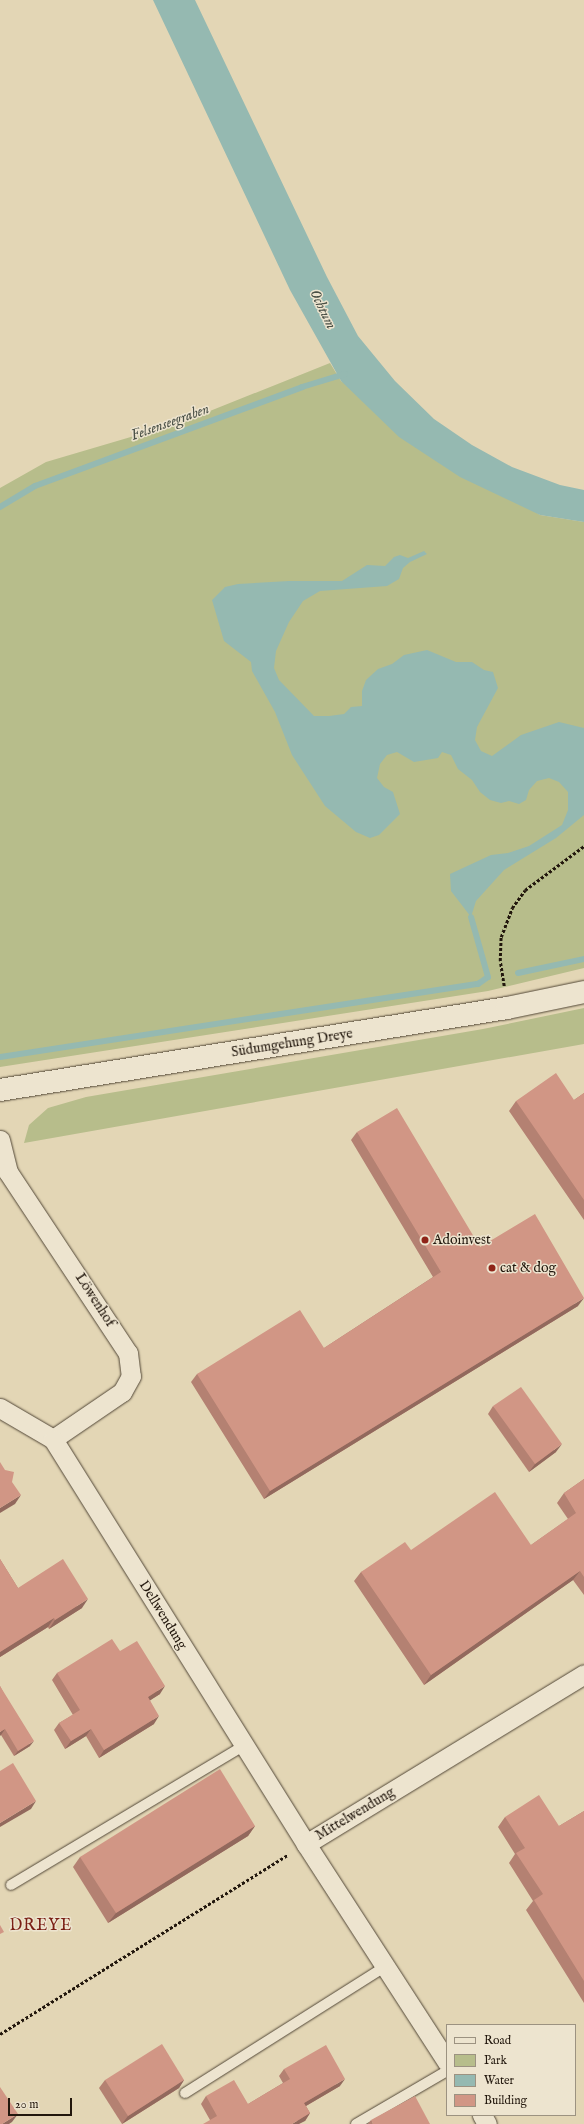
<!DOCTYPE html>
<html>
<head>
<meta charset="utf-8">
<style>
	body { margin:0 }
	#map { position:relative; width:584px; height:2124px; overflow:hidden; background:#e3d6b5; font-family:"IM FELL English",serif }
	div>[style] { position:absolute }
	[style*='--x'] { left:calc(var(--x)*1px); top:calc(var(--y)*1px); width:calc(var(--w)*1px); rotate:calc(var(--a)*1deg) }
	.green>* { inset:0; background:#b7bd8b }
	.water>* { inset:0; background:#95b9b1 }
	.stream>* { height:6px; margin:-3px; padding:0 3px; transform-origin:3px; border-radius:3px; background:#95b9b1 }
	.path>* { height:2.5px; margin-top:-1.25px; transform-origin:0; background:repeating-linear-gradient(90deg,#22170d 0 3px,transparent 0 5px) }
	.roads { filter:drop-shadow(0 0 1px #524737) drop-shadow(0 0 1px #524737) }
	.service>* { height:10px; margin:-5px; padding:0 5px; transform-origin:5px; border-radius:5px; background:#ede4cf }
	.minor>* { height:19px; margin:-9.5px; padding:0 9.5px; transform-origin:9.5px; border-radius:9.5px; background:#ede4cf }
	.secondary>* { height:22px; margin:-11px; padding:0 11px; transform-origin:11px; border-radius:11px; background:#ede4cf }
	.wall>* { inset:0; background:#b48172 }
	.shaded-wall>* { inset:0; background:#92695d }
	.building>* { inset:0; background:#d19685 }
	.dots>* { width:11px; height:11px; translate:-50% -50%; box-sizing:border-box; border:2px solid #ede4cf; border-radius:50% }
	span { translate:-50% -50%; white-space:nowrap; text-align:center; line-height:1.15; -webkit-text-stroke:3px #ede4cf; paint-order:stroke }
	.street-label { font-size:14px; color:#22170d }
	.poi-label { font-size:14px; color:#22170d }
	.left { translate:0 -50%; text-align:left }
	.water-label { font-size:15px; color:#4a5046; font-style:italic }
	.quarter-label { font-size:16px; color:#7a1f14; letter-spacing:1px }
	.legend { position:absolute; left:446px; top:2024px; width:130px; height:92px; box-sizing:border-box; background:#ede4cf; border:1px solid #9c9281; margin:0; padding:5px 7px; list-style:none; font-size:12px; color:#22170d }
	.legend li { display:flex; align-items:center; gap:8px; height:20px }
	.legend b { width:20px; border:1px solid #9c9281 }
	.scale { position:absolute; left:8px; top:2098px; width:64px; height:18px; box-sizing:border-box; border:2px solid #22170d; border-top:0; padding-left:5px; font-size:12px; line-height:14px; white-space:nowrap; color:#22170d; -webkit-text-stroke:3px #ede4cf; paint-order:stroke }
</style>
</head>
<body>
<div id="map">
	<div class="green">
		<div style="clip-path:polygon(330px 363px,341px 381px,540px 515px,584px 522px,584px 968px,488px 991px,0 1067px,0 488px,46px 462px,185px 421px)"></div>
		<div style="clip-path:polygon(584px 1008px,584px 1044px,24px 1143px,29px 1125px,48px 1108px,86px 1097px,483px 1029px)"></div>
	</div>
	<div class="water">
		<div style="clip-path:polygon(153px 0,195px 0,327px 277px,358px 336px,395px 381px,434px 419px,472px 445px,512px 467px,560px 485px,584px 490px,584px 522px,540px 515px,460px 477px,399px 437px,341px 381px,290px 290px)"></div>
		<div style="clip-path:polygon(424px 551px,427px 554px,410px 562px,403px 568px,399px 579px,387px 586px,320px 591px,303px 601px,289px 622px,276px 651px,274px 668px,279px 680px,314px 716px,329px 716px,344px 714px,351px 707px,362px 706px,362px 691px,366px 680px,378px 669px,392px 664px,404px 655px,427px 650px,456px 662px,472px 662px,484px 670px,493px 672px,498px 688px,477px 727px,475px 740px,481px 751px,492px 756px,521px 735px,559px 722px,584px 728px,584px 815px,556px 838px,504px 870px,476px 901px,471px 917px,451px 891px,450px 874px,491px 855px,508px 853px,529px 846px,562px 825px,568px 810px,568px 792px,559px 782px,549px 778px,537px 781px,529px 790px,526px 800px,519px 804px,509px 801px,501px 803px,490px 800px,480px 792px,472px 780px,458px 769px,451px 755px,442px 752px,438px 758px,414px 762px,397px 752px,387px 755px,380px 764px,377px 778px,384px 787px,393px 792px,400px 814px,379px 835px,370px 838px,356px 832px,325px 806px,292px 755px,275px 712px,252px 671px,251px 662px,224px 641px,212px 600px,225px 587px,238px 584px,289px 581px,342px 581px,367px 565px,385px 566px,394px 557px,400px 555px,408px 558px)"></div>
	</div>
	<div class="stream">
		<div style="--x:0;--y:507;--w:41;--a:-31"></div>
		<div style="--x:35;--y:486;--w:285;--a:-20.3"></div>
		<div style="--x:302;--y:387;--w:45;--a:-16.8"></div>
		<div style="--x:518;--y:973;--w:67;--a:-12"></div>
		<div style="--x:0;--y:1057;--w:484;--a:-8.7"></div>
		<div style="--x:478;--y:984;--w:12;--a:-35"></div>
		<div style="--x:488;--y:977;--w:62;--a:-105.8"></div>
	</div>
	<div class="path">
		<div style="--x:504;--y:986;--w:25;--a:-99"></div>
		<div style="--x:500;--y:961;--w:24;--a:-88"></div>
		<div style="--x:501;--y:937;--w:31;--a:-69"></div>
		<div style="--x:512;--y:908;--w:22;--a:-54"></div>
		<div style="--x:525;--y:890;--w:74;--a:-36.7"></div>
		<div style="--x:0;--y:2034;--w:339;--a:-31.9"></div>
	</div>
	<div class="roads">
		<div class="service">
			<div style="--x:11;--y:1885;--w:273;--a:-30.9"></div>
			<div style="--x:185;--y:2093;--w:238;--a:-32.3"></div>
			<div style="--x:356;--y:2124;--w:105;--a:-30.2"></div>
		</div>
		<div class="minor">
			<div style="--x:0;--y:1140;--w:33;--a:76"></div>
			<div style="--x:8;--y:1172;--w:217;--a:56.5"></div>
			<div style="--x:128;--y:1353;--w:23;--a:83"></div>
			<div style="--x:131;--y:1376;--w:18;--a:119"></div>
			<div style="--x:122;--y:1392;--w:83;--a:145.7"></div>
			<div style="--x:0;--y:1408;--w:61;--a:30.3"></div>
			<div style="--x:53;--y:1439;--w:478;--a:58"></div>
			<div style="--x:306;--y:1844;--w:260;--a:57.1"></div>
			<div style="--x:306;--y:1844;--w:326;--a:-31.4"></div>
			<div style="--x:482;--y:2115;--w:10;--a:61"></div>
		</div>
		<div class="secondary">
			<div style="--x:0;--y:1090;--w:514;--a:-9.19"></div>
			<div style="--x:507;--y:1008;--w:79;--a:-11.7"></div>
		</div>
	</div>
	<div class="wall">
		<div style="clip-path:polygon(584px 1093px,584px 1220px,509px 1111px,516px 1101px,574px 1100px)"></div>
		<div style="clip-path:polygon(357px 1132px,480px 1247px,578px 1306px,264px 1499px,191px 1382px,197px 1374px,324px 1348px,433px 1277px,351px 1140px)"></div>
		<div style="clip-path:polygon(493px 1406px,556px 1452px,529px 1472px,488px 1414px)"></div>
		<div style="clip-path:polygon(584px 1479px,584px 1595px,573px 1580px,424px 1685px,354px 1581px,361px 1572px,411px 1550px,531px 1545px,568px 1519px,557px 1503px,564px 1493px)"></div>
		<div style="clip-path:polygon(0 1559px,18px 1588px,82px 1608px,49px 1629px,48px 1627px,0 1657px)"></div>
		<div style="clip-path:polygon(120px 1651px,160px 1694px,150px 1700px,154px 1724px,99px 1758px,86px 1736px,65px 1749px,54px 1730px,59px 1723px,73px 1715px,52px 1680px,57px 1673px)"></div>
		<div style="clip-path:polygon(0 1686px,30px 1746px,14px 1756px,1px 1735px)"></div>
		<div style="clip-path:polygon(584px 1811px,584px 2003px,526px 1910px,533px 1901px,509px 1863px,515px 1854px,498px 1827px,505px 1817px,559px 1826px)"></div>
		<div style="clip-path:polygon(255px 1826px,248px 1836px,108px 1923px,73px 1867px,80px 1857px)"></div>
		<div style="clip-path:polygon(284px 2069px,340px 2086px,306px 2106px,310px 2113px,305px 2121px,210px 2120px,201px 2104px,206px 2096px,248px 2104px,283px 2083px,279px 2076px)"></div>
		<div style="clip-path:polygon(105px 2080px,184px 2080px,179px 2088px,122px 2124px,99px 2088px)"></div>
		<div style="clip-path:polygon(371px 2120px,373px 2124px,368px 2124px)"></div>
	</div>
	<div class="shaded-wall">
		<div style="clip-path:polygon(584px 1298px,578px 1306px,264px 1499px,270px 1491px)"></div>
		<div style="clip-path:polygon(562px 1444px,556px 1452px,529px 1472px,535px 1464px)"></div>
		<div style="clip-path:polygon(21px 1495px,15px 1504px,0 1513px,0 1508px)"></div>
		<div style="clip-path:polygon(580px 1571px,573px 1580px,424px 1685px,431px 1675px)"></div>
		<div style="clip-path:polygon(88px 1599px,82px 1608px,49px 1629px,55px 1620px)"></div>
		<div style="clip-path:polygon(54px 1618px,48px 1627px,0 1657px,0 1652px)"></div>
		<div style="clip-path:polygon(165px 1686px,160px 1694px,143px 1705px,148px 1697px)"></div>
		<div style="clip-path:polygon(159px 1716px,154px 1724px,99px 1758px,104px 1750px)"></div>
		<div style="clip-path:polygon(5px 1729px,1px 1735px,0 1736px,0 1732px)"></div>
		<div style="clip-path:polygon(91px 1729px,86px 1736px,65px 1749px,71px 1741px)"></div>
		<div style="clip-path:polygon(34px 1741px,30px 1746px,14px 1756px,18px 1751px)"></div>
		<div style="clip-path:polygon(36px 1801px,31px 1809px,0 1827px,0 1823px)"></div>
		<div style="clip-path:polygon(255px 1826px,248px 1836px,108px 1923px,116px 1913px)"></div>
		<div style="clip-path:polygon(345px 2079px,340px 2086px,299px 2110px,304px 2103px)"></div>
		<div style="clip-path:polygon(184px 2080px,179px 2088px,122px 2124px,128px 2116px)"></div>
		<div style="clip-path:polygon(310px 2113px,305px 2121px,299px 2124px,292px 2124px)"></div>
		<div style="clip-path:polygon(18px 2114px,12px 2122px,9px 2124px,2px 2124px)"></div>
	</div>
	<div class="building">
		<div style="clip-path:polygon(556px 1073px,574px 1100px,584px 1093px,584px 1200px,516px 1101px)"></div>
		<div style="clip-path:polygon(397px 1108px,480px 1247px,535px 1214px,584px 1298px,270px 1491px,197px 1374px,300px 1310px,324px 1348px,441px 1272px,357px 1132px)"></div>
		<div style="clip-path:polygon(521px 1387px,562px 1444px,535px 1464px,493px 1406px)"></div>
		<div style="clip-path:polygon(0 1462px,5px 1470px,14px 1472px,12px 1482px,21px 1495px,0 1508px)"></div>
		<div style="clip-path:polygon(584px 1479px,584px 1577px,580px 1571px,431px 1675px,361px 1572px,405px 1542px,411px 1550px,495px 1492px,531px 1545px,576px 1513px,564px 1493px)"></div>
		<div style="clip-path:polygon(0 1559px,18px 1588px,63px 1559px,88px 1599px,55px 1620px,54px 1618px,0 1652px)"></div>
		<div style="clip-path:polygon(112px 1639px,120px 1651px,137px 1641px,165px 1686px,148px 1697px,159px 1716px,104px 1750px,91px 1729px,71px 1741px,59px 1723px,80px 1710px,57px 1673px)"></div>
		<div style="clip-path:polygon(0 1686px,34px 1741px,18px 1751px,5px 1729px,0 1732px)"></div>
		<div style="clip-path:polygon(13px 1763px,36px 1801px,0 1823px,0 1771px)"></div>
		<div style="clip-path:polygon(220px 1769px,255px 1826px,116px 1913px,80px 1857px)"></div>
		<div style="clip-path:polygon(539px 1795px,559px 1826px,584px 1811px,584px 1981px,534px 1900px,543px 1894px,516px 1853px,525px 1848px,505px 1817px)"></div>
		<div style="clip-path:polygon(0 1925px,4px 1932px,0 1934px)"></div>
		<div style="clip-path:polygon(162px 2044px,184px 2080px,128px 2116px,105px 2080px)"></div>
		<div style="clip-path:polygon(326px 2045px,345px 2079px,304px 2103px,310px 2113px,292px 2124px,203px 2124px,217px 2116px,206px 2096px,234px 2080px,248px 2104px,290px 2079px,284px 2069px)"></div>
		<div style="clip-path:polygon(0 2087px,18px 2114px,2px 2124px,0 2124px)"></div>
		<div style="clip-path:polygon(415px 2096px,430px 2124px,373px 2124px,371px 2120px)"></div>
	</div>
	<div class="dots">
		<div style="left:425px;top:1240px;background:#8f2418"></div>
		<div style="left:492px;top:1268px;background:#8f2418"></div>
	</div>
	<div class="street-label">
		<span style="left:292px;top:1043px;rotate:-9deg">Südumgehung Dreye</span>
		<span style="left:95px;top:1300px;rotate:57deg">Löwenhof</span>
		<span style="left:163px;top:1615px;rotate:58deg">Dellwendung</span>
		<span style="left:355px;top:1814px;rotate:-31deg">Mittelwendung</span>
	</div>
	<div class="poi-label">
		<span class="left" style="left:433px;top:1240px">Adoinvest</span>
		<span class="left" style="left:500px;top:1268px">cat &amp; dog</span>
	</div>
	<div class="water-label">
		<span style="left:323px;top:309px;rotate:64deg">Ochtum</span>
		<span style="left:170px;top:422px;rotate:-20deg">Felsenseegraben</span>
	</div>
	<div class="quarter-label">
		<span style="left:41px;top:1926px">DREYE</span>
	</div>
	<ul class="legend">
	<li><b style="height:5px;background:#ede4cf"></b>Road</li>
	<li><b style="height:11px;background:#b7bd8b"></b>Park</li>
	<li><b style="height:11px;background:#95b9b1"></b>Water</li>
	<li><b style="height:11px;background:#d19685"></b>Building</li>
	</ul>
	<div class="scale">20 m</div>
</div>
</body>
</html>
